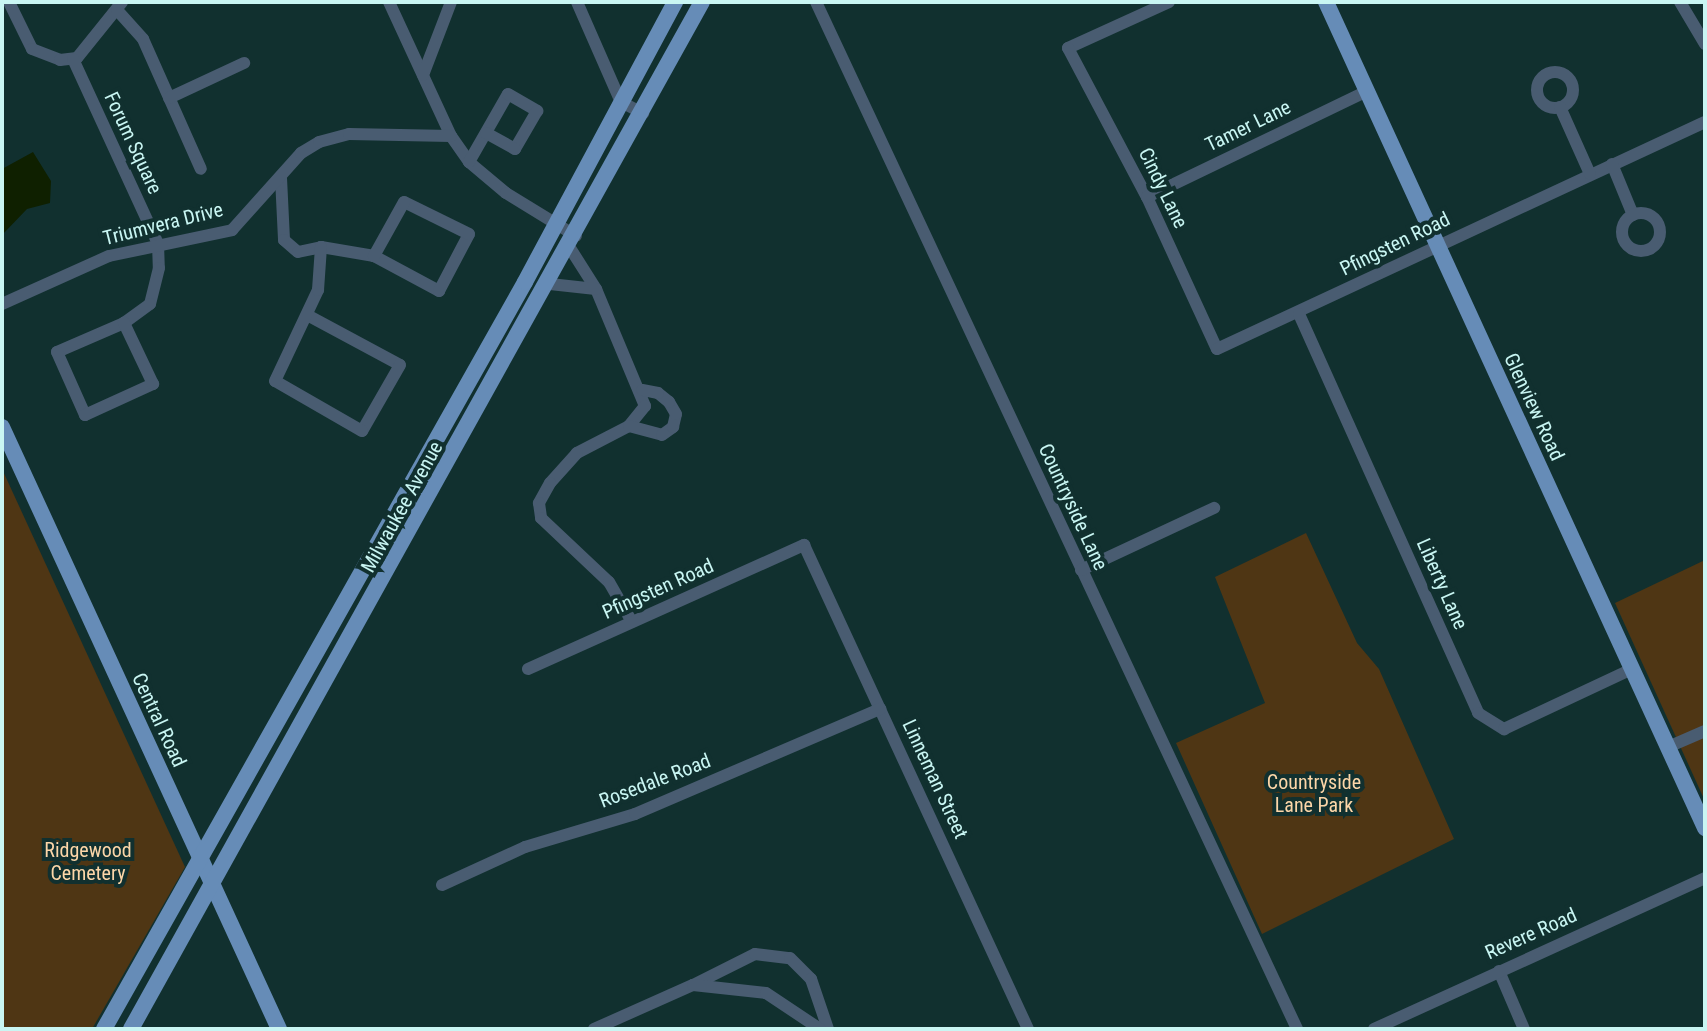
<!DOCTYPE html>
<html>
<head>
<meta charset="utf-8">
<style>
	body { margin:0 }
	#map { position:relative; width:1707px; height:1031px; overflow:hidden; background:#11302f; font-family:"Roboto Condensed",sans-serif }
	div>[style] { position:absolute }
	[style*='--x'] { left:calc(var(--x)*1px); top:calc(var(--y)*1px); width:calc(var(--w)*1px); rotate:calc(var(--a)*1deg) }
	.green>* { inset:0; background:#4f3614 }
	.water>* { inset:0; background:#0f2000 }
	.minor>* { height:12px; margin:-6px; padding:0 6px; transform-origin:6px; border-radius:6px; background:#495c71 }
	.minor>.ring { margin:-6px; padding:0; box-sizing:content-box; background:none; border:12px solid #495c71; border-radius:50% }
	.major>* { height:16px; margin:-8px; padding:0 8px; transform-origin:8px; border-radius:8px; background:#668cb7 }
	span { translate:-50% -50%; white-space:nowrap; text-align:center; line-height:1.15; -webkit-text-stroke:8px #11302f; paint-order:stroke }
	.street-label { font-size:20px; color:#c9f6f3 }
	.park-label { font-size:20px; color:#fcd6a8 }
	.frame { position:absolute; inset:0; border:4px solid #c9f6f3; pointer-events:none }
</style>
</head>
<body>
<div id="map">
	<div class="green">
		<div style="clip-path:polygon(2px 469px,185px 867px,92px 1029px,2px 1029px)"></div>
		<div style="clip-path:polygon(1306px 533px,1357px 643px,1379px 669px,1454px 839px,1262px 934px,1176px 743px,1265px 703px,1215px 577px)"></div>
		<div style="clip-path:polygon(1705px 560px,1705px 801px,1615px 603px)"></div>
	</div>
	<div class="water">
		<div style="clip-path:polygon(33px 152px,51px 181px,50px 203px,27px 209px,2px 235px,2px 169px)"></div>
	</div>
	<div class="minor">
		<div style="--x:9;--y:2;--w:52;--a:63.9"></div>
		<div style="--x:32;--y:49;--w:30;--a:21"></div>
		<div style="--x:60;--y:60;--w:17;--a:-7"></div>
		<div style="--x:77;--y:58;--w:72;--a:-51.2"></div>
		<div style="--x:389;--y:2;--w:148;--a:65.2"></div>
		<div style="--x:451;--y:136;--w:32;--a:55"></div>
		<div style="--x:469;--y:162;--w:48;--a:40"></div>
		<div style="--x:506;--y:193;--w:82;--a:31.6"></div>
		<div style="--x:577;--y:2;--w:109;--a:66.3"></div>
		<div style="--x:621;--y:102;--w:25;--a:27"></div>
		<div style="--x:816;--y:2;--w:1134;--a:64.9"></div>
		<div style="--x:1169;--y:2;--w:111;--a:155.5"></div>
		<div style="--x:1068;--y:48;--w:169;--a:62.1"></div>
		<div style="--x:1147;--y:197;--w:167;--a:65.3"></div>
		<div style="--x:1217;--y:349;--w:538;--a:-24.95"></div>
		<div style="--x:1680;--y:2;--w:49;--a:59.2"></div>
		<div style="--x:117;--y:10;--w:39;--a:48"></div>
		<div style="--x:143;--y:39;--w:142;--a:66"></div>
		<div style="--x:73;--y:59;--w:204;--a:65.3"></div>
		<div style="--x:158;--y:244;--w:24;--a:88"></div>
		<div style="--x:159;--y:268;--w:37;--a:104"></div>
		<div style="--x:150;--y:304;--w:32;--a:144"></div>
		<div style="--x:124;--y:323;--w:73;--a:156.6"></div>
		<div style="--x:57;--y:352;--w:69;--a:66"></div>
		<div style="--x:85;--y:415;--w:75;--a:-24.5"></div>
		<div style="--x:153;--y:384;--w:68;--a:-115.4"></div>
		<div class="ring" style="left:1537px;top:72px;width:24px;height:24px"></div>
		<div style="--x:423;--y:75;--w:78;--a:-69"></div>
		<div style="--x:169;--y:98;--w:83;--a:-25"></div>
		<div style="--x:1560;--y:107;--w:73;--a:65.9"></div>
		<div style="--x:469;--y:162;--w:78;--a:-60.2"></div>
		<div style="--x:508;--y:94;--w:34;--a:30"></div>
		<div style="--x:537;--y:111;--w:44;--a:120.1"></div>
		<div style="--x:515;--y:149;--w:33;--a:-151"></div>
		<div style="--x:1612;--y:164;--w:55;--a:67.6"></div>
		<div style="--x:281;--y:178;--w:62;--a:87.2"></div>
		<div style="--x:284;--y:240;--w:18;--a:41"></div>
		<div style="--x:298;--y:252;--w:24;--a:-12"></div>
		<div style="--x:321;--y:247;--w:54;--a:9.6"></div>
		<div style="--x:374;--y:256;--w:74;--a:28.3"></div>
		<div style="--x:439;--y:291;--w:64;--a:-62.2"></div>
		<div style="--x:469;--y:234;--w:72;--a:-153.8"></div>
		<div style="--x:404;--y:202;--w:62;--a:119.1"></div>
		<div style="--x:1147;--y:197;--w:244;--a:-25.7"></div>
		<div class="ring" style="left:1622px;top:213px;width:26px;height:26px"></div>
		<div style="--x:570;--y:248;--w:49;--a:57.6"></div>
		<div style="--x:596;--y:289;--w:127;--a:67.3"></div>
		<div style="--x:645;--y:406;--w:26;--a:129"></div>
		<div style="--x:629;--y:426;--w:59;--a:152.6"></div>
		<div style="--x:577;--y:453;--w:40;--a:132"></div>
		<div style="--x:550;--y:483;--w:23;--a:119"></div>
		<div style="--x:539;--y:503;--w:15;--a:82"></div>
		<div style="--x:541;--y:518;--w:93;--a:43.3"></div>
		<div style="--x:609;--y:582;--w:46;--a:60.1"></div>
		<div style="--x:550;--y:284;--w:46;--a:6.2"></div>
		<div style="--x:2;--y:304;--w:117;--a:-24.2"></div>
		<div style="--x:109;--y:256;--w:126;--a:-11.9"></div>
		<div style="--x:232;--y:230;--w:103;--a:-48.1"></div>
		<div style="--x:301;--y:153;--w:21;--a:-31"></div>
		<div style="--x:319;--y:142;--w:31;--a:-15"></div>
		<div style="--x:349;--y:134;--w:102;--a:1.1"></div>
		<div style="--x:1299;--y:314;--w:437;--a:65.8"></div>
		<div style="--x:1478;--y:713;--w:31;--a:32"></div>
		<div style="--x:1504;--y:729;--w:141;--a:-25.1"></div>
		<div style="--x:309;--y:316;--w:103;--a:28.3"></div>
		<div style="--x:400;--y:365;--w:76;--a:119.9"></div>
		<div style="--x:362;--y:431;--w:100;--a:-150.1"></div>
		<div style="--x:275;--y:381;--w:101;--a:-64.7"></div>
		<div style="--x:318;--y:290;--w:43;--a:-86"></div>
		<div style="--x:629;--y:426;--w:34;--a:15"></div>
		<div style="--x:662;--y:435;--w:14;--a:-36"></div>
		<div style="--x:673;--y:427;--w:13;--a:-77"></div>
		<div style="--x:676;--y:414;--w:14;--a:-120"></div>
		<div style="--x:669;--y:402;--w:14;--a:-141"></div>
		<div style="--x:658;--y:393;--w:16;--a:-169"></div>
		<div style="--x:1081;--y:570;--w:147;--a:-25"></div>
		<div style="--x:528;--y:669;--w:303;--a:-24.2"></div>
		<div style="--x:804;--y:545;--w:533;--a:65.16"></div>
		<div style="--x:1668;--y:747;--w:40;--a:-23.4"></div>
		<div style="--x:442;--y:885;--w:91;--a:-24.6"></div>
		<div style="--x:525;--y:847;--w:115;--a:-16.7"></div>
		<div style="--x:635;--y:814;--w:267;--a:-23.2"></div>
		<div style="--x:1499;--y:971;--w:63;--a:66.7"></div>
		<div style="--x:693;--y:985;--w:69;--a:-26.6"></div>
		<div style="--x:755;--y:954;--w:35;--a:7"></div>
		<div style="--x:790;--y:958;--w:30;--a:45"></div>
		<div style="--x:811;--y:979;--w:53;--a:71.2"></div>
		<div style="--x:594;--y:1029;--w:108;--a:-24"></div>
		<div style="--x:693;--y:985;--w:73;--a:6.3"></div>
		<div style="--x:766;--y:993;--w:65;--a:33.7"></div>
		<div style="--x:1374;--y:1029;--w:364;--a:-24.5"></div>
	</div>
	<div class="major">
		<div style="--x:1326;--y:2;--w:909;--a:65.35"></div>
		<div style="--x:2;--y:427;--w:663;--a:65.29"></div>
		<div style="--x:104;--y:1029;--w:857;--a:-60.59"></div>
		<div style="--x:525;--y:282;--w:318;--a:-61.8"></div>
		<div style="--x:131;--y:1029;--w:1175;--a:-60.93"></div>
	</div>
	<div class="street-label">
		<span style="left:1248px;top:126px;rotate:-26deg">Tamer Lane</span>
		<span style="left:133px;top:143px;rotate:65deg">Forum Square</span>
		<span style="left:1163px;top:188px;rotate:64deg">Cindy Lane</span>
		<span style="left:163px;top:224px;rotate:-14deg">Triumvera Drive</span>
		<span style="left:1395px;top:244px;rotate:-26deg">Pfingsten Road</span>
		<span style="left:1534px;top:407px;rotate:65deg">Glenview Road</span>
		<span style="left:402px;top:507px;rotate:-61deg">Milwaukee Avenue</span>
		<span style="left:1073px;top:507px;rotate:65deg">Countryside Lane</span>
		<span style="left:1442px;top:584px;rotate:66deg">Liberty Lane</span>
		<span style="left:658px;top:589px;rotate:-24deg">Pfingsten Road</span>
		<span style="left:159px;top:720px;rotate:65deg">Central Road</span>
		<span style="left:935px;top:779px;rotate:65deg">Linneman Street</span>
		<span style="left:655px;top:781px;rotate:-21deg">Rosedale Road</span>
		<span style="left:1531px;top:934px;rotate:-24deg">Revere Road</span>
	</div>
	<div class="park-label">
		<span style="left:1314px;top:794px">Countryside<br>Lane Park</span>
		<span style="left:88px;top:862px">Ridgewood<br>Cemetery</span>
	</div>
	<div class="frame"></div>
</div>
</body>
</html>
